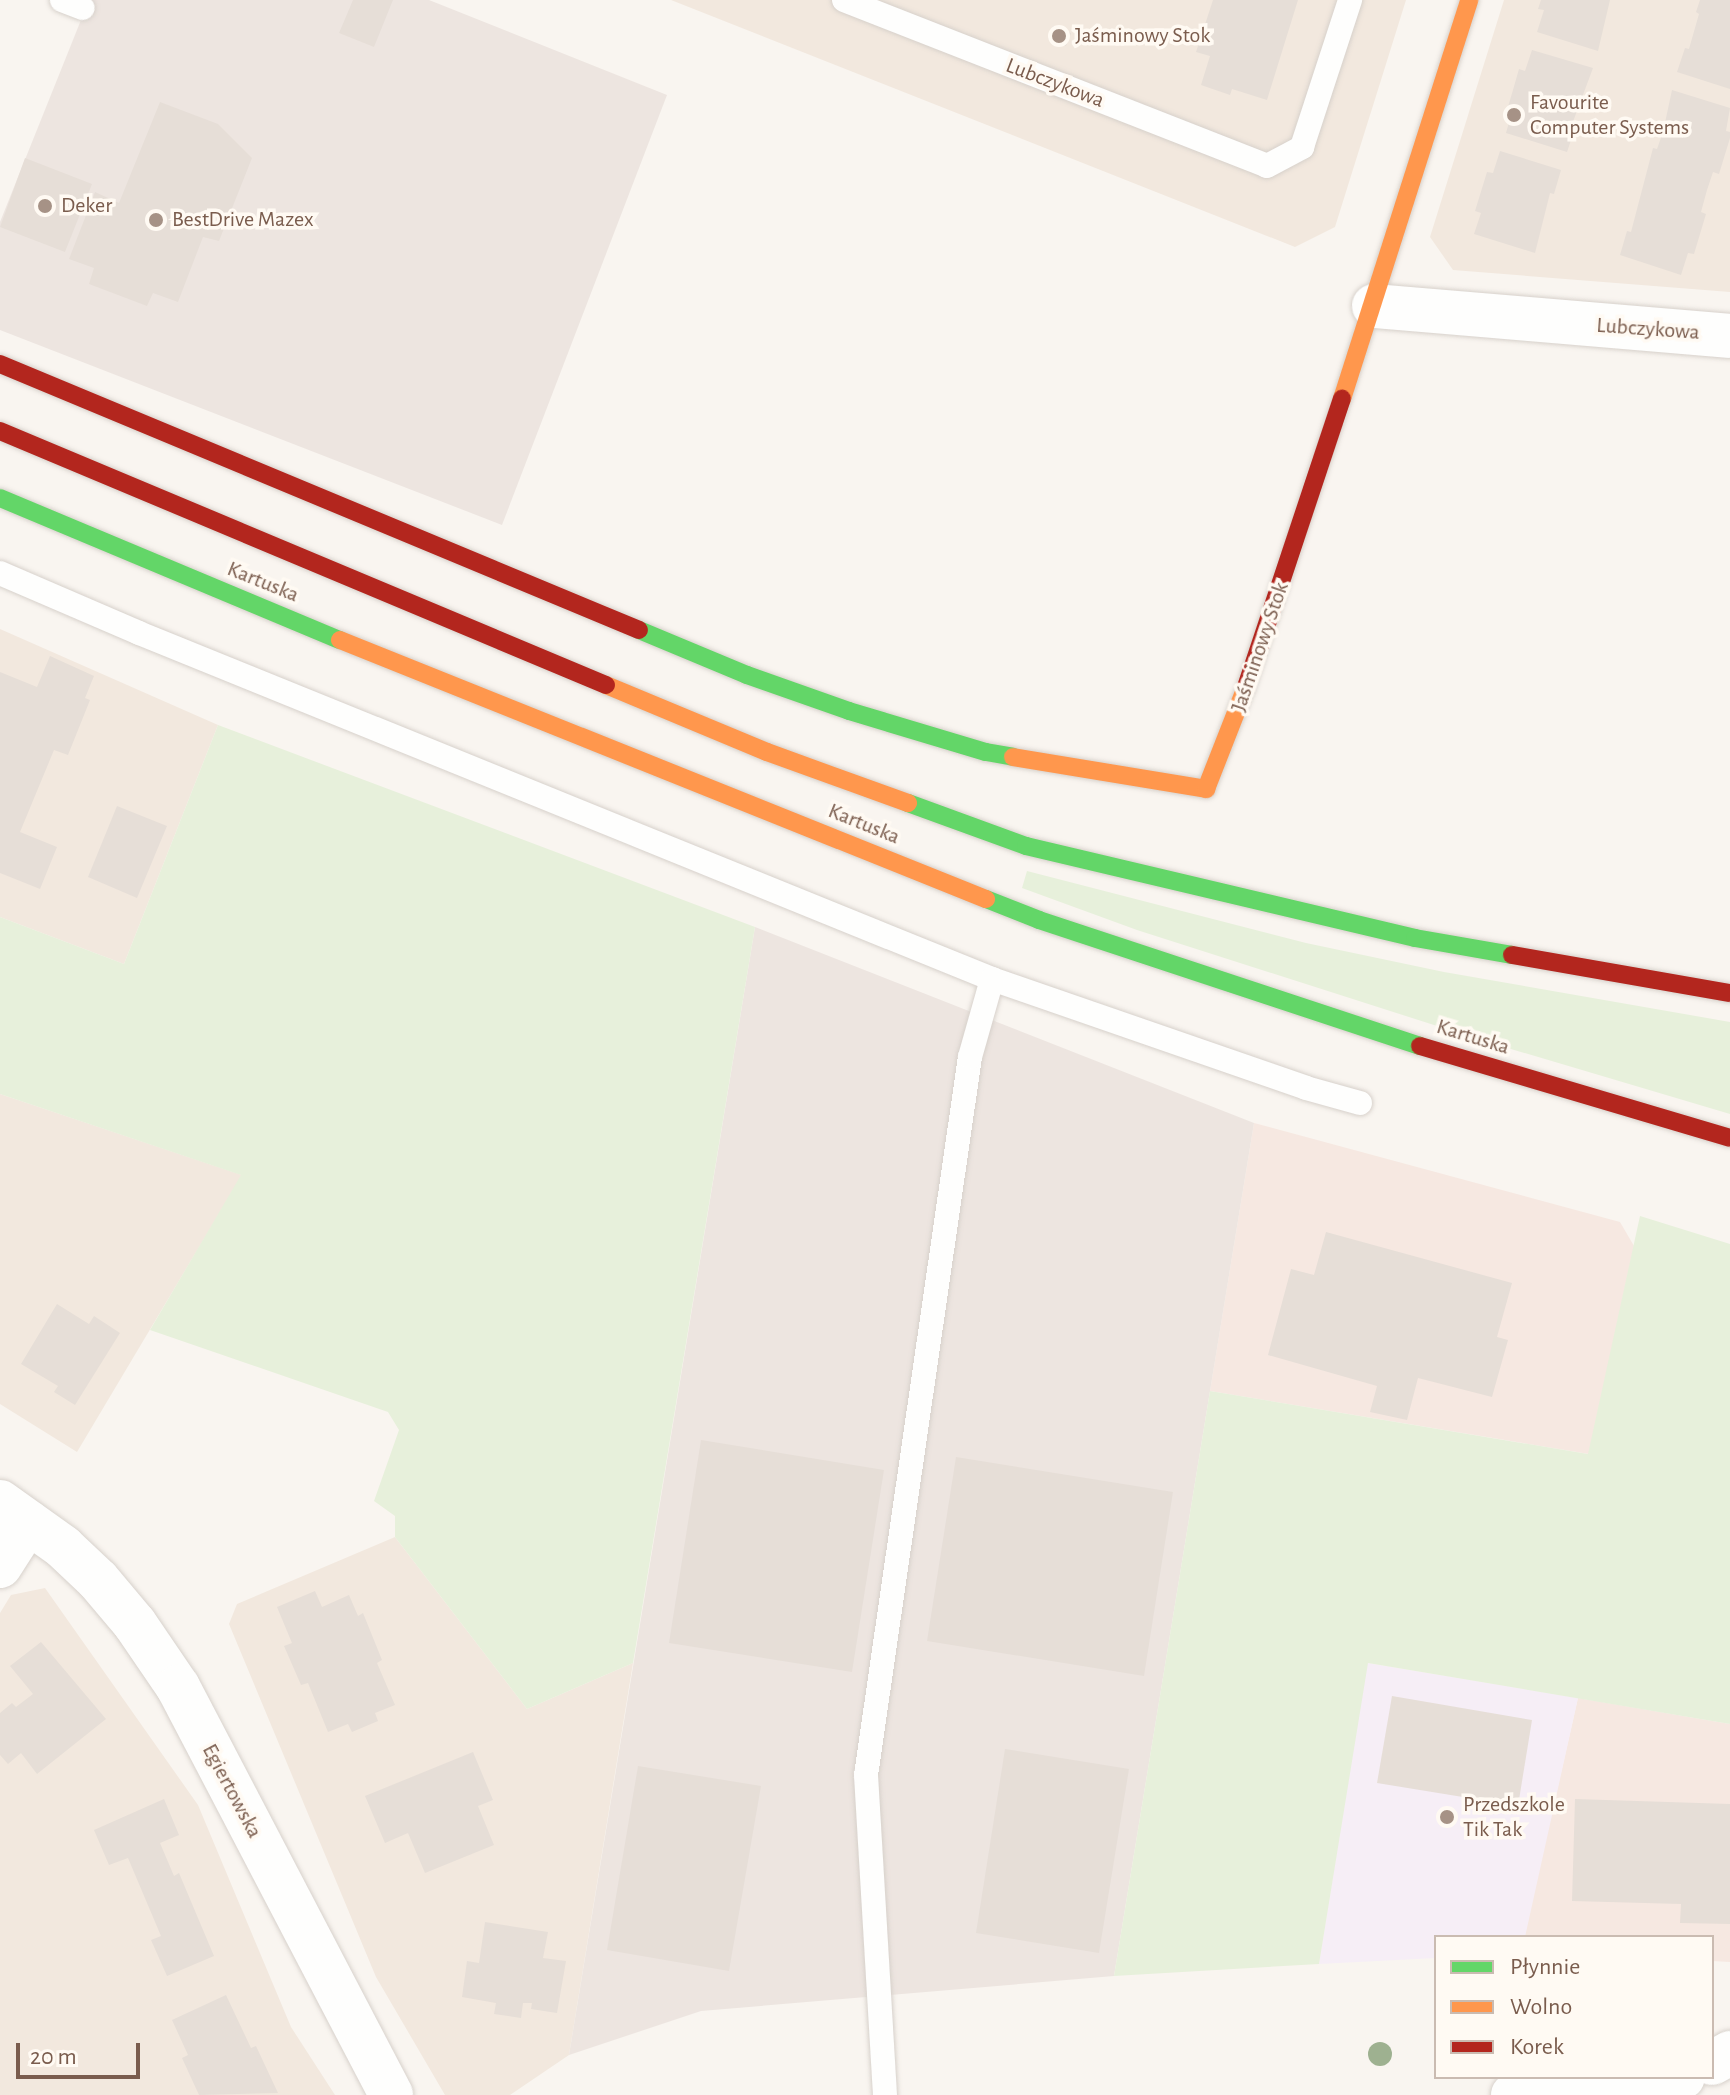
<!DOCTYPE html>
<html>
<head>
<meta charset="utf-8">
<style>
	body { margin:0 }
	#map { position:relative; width:1730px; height:2095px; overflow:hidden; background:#f9f5f0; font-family:"Alegreya Sans",sans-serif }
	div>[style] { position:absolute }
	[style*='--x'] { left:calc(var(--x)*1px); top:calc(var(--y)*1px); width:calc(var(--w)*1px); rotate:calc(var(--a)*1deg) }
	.residential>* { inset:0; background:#f2e8de }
	.commercial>* { inset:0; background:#f6e8e1 }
	.industrial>* { inset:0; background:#ede5e0 }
	.education>* { inset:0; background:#f6eef6 }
	.green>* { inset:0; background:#e7f0db }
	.building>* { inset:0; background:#e6ded7 }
	.roads { filter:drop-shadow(0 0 2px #d7d1cb) drop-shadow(0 0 2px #d7d1cb) }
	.lane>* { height:24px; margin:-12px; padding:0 12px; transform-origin:12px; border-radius:12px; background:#fefefd }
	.street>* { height:44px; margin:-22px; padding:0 22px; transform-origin:22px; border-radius:22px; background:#fefefd }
	.fast>* { height:18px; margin:-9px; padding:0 9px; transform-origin:9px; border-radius:9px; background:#63d668 }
	.slow>* { height:18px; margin:-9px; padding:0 9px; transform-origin:9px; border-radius:9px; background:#ff974d }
	.jam>* { height:18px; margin:-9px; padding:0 9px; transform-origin:9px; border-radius:9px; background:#b3261e }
	.trees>* { width:24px; height:24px; margin:-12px; border-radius:50%; background:#9eb190 }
	.dots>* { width:22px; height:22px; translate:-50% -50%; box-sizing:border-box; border:4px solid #fffaf3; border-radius:50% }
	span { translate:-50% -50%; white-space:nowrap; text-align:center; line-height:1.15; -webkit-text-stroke:7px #fffaf3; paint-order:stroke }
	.poi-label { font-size:22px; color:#7a5c4d }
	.left { translate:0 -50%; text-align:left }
	.street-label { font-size:22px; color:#7a5c4d }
	.legend { position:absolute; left:1434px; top:1935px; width:280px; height:144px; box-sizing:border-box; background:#fffaf3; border:2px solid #cabbb1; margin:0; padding:10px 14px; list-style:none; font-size:24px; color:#7a5c4d }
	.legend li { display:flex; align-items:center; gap:16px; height:40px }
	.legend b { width:40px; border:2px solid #cabbb1 }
	.scale { position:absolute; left:16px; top:2043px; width:124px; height:36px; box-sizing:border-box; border:4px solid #7a5c4d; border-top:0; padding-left:10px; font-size:24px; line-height:28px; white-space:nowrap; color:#7a5c4d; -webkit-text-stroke:6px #fffaf3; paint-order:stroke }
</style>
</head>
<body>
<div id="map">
	<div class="residential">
		<div style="clip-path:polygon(671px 0,1406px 0,1335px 227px,1295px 247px)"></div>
		<div style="clip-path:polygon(1504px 0,1730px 0,1730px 292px,1453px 270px,1430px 237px)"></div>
		<div style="clip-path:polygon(0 629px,218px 725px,124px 964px,0 917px)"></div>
		<div style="clip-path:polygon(0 1094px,242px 1175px,77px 1452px,0 1404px)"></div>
		<div style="clip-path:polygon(395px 1537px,527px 1709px,633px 1663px,569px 2055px,510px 2095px,445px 2095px,376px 1977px,229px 1624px,237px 1604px)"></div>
		<div style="clip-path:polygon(45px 1588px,198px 1805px,291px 2027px,335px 2095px,0 2095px,0 1613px,11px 1595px)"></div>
	</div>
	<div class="commercial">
		<div style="clip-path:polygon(1254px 1123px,1620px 1222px,1634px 1246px,1589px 1454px,1210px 1391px)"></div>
		<div style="clip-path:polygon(1578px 1698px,1730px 1724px,1730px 1962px,1712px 1961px,1712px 1937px,1524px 1936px)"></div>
	</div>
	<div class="industrial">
		<div style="clip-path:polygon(89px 0,429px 0,667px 95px,502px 525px,0 330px,0 222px)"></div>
		<div style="clip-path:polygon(755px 927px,1254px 1123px,1114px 1976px,701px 2011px,569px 2055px)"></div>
	</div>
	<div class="education">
		<div style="clip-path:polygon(1367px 1663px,1578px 1698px,1525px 1937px,1436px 1937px,1436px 1958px,1319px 1964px)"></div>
	</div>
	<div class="green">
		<div style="clip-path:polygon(218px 725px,755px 927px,633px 1663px,527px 1709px,395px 1537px,395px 1516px,374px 1501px,399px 1430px,388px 1412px,150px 1330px,241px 1175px,0 1094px,0 917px,124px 964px)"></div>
		<div style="clip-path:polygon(1027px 871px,1306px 943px,1444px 972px,1730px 1022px,1730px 1114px,1484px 1041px,1137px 930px,1022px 888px)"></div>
		<div style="clip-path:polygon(1640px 1216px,1730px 1244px,1730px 1724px,1368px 1663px,1319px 1964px,1114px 1976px,1210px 1391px,1588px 1454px)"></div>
	</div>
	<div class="building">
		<div style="clip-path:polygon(353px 0,393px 0,374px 47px,339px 33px)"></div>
		<div style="clip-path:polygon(1213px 0,1298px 0,1267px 100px,1232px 89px,1230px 95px,1201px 85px,1210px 56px,1196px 52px)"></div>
		<div style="clip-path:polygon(1541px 0,1610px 0,1598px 51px,1537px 32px,1544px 10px,1538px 9px)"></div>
		<div style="clip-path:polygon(1700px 0,1730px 0,1730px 89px,1677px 72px,1685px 48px,1689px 49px,1699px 14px,1696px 12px)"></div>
		<div style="clip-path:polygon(1053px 26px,1071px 33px,1066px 46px,1048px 39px)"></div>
		<div style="clip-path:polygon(1532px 50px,1593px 68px,1571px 127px,1575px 128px,1567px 152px,1506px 133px,1512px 112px,1507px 110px,1513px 90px,1519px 69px,1525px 71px)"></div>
		<div style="clip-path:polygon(1672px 90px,1730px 108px,1726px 131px,1730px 132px,1730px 138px,1719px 174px,1713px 172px,1707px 190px,1701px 212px,1706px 214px,1694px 254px,1688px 253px,1681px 275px,1620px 255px,1627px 231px,1631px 232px,1653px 148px,1657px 149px,1663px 132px)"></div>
		<div style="clip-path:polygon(160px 102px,218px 124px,252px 158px,219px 241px,203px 237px,178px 302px,153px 293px,147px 306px,89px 284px,94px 268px,69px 259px,95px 192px,119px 203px)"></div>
		<div style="clip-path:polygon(1500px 151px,1561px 170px,1554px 194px,1550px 193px,1535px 253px,1474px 234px,1481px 213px,1475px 211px,1487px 172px,1493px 173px)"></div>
		<div style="clip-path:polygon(25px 158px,92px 184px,65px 252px,0 227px)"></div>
		<div style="clip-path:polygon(50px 656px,94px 676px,85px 698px,90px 700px,68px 755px,54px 750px,20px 832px,57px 847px,40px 889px,0 873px,0 672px,37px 687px)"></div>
		<div style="clip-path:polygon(117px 806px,167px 826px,137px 898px,88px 877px)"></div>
		<div style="clip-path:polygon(1326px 1232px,1512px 1283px,1497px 1337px,1508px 1340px,1492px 1397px,1418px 1378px,1407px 1420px,1370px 1412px,1377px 1386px,1268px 1355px,1291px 1269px,1314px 1275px)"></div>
		<div style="clip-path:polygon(57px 1304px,89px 1324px,94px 1316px,120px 1333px,75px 1405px,54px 1392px,58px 1386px,21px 1364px)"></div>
		<div style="clip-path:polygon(701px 1440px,884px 1470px,852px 1672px,669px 1643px)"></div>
		<div style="clip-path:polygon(956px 1457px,1173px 1492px,1144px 1676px,927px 1641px)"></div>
		<div style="clip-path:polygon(315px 1591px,322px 1607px,349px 1595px,358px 1616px,363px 1613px,382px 1660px,377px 1663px,395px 1705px,375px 1713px,378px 1721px,352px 1732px,348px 1724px,328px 1732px,308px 1683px,301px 1685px,284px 1646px,292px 1643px,277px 1607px)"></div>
		<div style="clip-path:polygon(41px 1642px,106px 1719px,37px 1774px,21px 1753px,8px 1764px,0 1755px,0 1713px,12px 1703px,16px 1707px,33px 1694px,10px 1666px)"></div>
		<div style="clip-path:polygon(1392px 1696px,1532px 1720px,1518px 1806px,1377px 1783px)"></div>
		<div style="clip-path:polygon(1005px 1749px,1129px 1769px,1099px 1953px,976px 1933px)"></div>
		<div style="clip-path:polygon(473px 1752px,493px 1800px,478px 1806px,494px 1845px,425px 1873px,408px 1833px,385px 1843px,365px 1796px)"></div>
		<div style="clip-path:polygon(638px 1766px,761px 1786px,729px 1971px,607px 1950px)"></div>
		<div style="clip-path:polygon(164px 1799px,179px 1835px,160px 1843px,174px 1876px,179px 1873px,214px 1956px,167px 1976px,151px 1940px,161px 1936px,128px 1858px,109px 1865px,94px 1830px)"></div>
		<div style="clip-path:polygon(1575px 1799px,1730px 1804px,1730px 1924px,1680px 1923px,1681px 1904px,1572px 1901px)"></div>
		<div style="clip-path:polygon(485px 1922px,548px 1932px,543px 1958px,566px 1961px,557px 2013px,531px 2009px,532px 2003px,523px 2003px,521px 2018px,494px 2014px,496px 2003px,462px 1997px,467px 1961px,479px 1963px)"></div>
		<div style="clip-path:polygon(226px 1995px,251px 2048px,256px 2046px,278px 2093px,199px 2095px,182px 2058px,188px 2055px,172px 2020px)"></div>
	</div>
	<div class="roads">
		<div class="lane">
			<div style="--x:62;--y:0;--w:22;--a:21"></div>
			<div style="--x:844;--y:0;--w:454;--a:21.4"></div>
			<div style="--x:1267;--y:166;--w:40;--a:-28"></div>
			<div style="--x:1302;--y:147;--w:155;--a:-71.9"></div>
			<div style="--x:0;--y:573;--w:151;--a:23.3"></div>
			<div style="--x:139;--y:633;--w:921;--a:22.08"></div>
			<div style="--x:992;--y:979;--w:332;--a:19.1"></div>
			<div style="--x:1306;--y:1088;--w:56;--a:15.5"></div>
			<div style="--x:885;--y:2095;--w:321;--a:-93.4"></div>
			<div style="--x:866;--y:1775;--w:725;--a:-81.76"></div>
			<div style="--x:970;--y:1057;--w:81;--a:-74.2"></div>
		</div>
		<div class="street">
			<div style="--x:1374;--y:306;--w:357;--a:4.8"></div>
			<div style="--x:0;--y:1502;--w:77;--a:35.5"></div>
			<div style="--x:63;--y:1547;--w:48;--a:43.3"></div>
			<div style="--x:98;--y:1580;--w:57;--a:49.9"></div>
			<div style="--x:135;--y:1624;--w:76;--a:55.7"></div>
			<div style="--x:178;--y:1687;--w:460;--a:62.4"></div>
			<div style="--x:0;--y:1566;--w:52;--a:-57.5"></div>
			<div style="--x:1712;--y:2063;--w:21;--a:-29"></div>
			<div style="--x:1513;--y:2095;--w:98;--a:-2.9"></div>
			<div style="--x:1611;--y:2090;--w:73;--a:-10.2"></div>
		</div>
		<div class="fast">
			<div style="--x:0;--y:498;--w:368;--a:22.7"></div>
			<div style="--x:639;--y:630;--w:117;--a:22.6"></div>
			<div style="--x:747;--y:675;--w:108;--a:19.4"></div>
			<div style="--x:849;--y:711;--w:143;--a:16.7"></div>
			<div style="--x:986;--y:752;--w:27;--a:10"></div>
			<div style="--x:908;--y:803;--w:126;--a:20"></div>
			<div style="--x:1026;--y:846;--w:400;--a:13.3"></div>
			<div style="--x:1415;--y:938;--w:98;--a:9.9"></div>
			<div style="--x:986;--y:899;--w:57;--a:21.6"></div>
			<div style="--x:1039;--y:920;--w:401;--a:18.3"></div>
		</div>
		<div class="slow">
			<div style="--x:1342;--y:399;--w:419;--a:-72.3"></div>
			<div style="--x:340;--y:640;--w:696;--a:21.85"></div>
			<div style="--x:606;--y:685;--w:174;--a:22.6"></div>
			<div style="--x:767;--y:752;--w:150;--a:19.9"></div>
			<div style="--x:1013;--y:757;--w:196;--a:9.4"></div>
			<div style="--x:1206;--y:789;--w:110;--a:-68.6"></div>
		</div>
		<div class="jam">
			<div style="--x:0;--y:364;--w:692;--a:22.6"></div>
			<div style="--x:0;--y:431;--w:657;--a:22.74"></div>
			<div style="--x:1246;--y:687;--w:304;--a:-71.6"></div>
			<div style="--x:1512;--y:955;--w:221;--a:9.9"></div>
			<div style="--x:1420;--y:1046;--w:323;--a:16.5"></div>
		</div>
	</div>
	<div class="trees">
		<div style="left:1380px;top:2054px"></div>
	</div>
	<div class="dots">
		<div style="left:1059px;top:36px;background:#a69286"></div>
		<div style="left:1514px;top:115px;background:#a69286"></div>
		<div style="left:45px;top:206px;background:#a69286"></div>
		<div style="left:156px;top:220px;background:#a69286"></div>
		<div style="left:1447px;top:1817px;background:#a69286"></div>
	</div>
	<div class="poi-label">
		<span class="left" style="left:1075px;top:36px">Jaśminowy Stok</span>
		<span class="left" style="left:1530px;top:115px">Favourite<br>Computer Systems</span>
		<span class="left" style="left:61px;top:206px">Deker</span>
		<span class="left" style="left:172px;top:220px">BestDrive Mazex</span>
		<span class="left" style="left:1463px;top:1817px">Przedszkole<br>Tik Tak</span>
	</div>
	<div class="street-label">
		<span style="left:1055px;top:83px;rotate:21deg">Lubczykowa</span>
		<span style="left:1648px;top:329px;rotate:4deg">Lubczykowa</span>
		<span style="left:263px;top:582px;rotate:22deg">Kartuska</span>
		<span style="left:1260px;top:647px;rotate:-71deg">Jaśminowy Stok</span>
		<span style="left:864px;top:824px;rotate:22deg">Kartuska</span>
		<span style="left:1473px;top:1037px;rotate:17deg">Kartuska</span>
		<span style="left:232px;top:1791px;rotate:62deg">Egiertowska</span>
	</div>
	<ul class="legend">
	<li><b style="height:10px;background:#63d668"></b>Płynnie</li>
	<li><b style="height:10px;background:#ff974d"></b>Wolno</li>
	<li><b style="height:10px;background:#b3261e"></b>Korek</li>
	</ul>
	<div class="scale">20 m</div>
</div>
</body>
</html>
